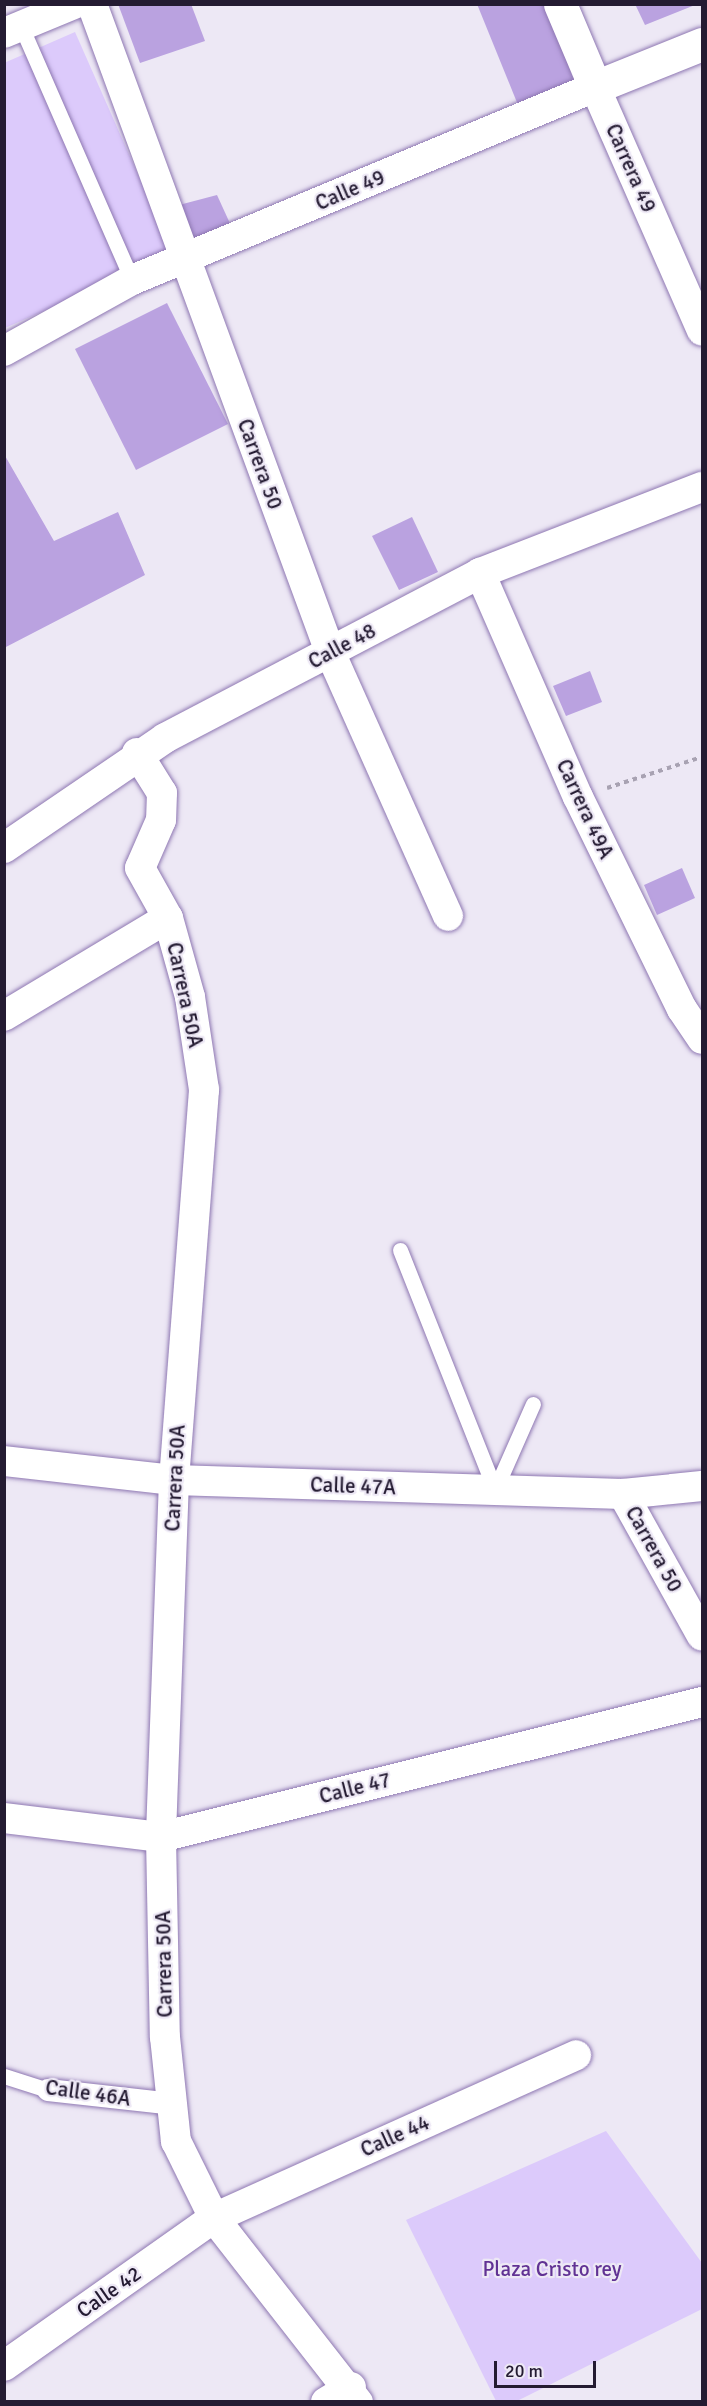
<!DOCTYPE html>
<html>
<head>
<meta charset="utf-8">
<style>
	body { margin:0 }
	#map { position:relative; width:707px; height:2406px; overflow:hidden; background:#ede8f5; font-family:Signika,sans-serif }
	div>[style] { position:absolute }
	[style*='--x'] { left:calc(var(--x)*1px); top:calc(var(--y)*1px); width:calc(var(--w)*1px); rotate:calc(var(--a)*1deg) }
	.green>* { inset:0; background:#dccafb }
	.building>* { inset:0; background:#baa2e0 }
	.path>* { height:4px; margin-top:-2px; transform-origin:0; background:repeating-linear-gradient(90deg,#a8a2b2 0 4.5px,transparent 0 9px) }
	.roads { filter:drop-shadow(0 0 2px #8e77b2) drop-shadow(0 0 2px #8e77b2) }
	.service>* { height:15px; margin:-7.5px; padding:0 7.5px; transform-origin:7.5px; border-radius:7.5px; background:#fff }
	.pedestrian>* { height:22px; margin:-11px; padding:0 11px; transform-origin:11px; border-radius:11px; background:#fff }
	.minor>* { height:30px; margin:-15px; padding:0 15px; transform-origin:15px; border-radius:15px; background:#fff }
	.tertiary>* { height:33px; margin:-16.5px; padding:0 16.5px; transform-origin:16.5px; border-radius:16.5px; background:#fff }
	span { translate:-50% -50%; white-space:nowrap; text-align:center; line-height:1.15; -webkit-text-stroke:4.5px #ede8f5; paint-order:stroke }
	.street-label { font-size:21px; color:#241b32 }
	.park-label { font-size:21px; color:#613294 }
	.frame { position:absolute; inset:0; border:6px solid #241b32; pointer-events:none }
	.scale { position:absolute; left:494px; top:2361px; width:102px; height:27px; box-sizing:border-box; border:3px solid #241b32; border-top:0; padding-left:8px; font-size:18px; line-height:21px; white-space:nowrap; color:#241b32; -webkit-text-stroke:4px #ede8f5; paint-order:stroke }
</style>
</head>
<body>
<div id="map">
	<div class="green">
		<div style="clip-path:polygon(75px 32px,173px 254px,5px 328px,4px 63px)"></div>
		<div style="clip-path:polygon(606px 2131px,702px 2263px,702px 2309px,517px 2401px,496px 2401px,406px 2220px)"></div>
	</div>
	<div class="building">
		<div style="clip-path:polygon(118px 4px,191px 4px,205px 41px,140px 63px)"></div>
		<div style="clip-path:polygon(477px 4px,548px 4px,576px 87px,518px 105px)"></div>
		<div style="clip-path:polygon(635px 4px,695px 4px,695px 5px,645px 25px)"></div>
		<div style="clip-path:polygon(217px 195px,233px 230px,193px 244px,179px 205px)"></div>
		<div style="clip-path:polygon(167px 303px,228px 424px,136px 470px,75px 349px)"></div>
		<div style="clip-path:polygon(4px 454px,54px 541px,118px 512px,145px 575px,4px 648px)"></div>
		<div style="clip-path:polygon(412px 517px,438px 572px,399px 590px,372px 536px)"></div>
		<div style="clip-path:polygon(590px 671px,602px 702px,566px 716px,553px 686px)"></div>
		<div style="clip-path:polygon(682px 868px,695px 898px,657px 915px,644px 885px)"></div>
	</div>
	<div class="path">
		<div style="--x:607;--y:788;--w:100;--a:-18.1"></div>
	</div>
	<div class="roads">
		<div class="service">
			<div style="--x:21;--y:26;--w:277;--a:66.4"></div>
			<div style="--x:400;--y:1250;--w:258;--a:68.4"></div>
			<div style="--x:495;--y:1490;--w:94;--a:-66.2"></div>
			<div style="--x:4;--y:2076;--w:46;--a:17.7"></div>
		</div>
		<div class="pedestrian">
			<div style="--x:48;--y:2090;--w:125;--a:6.4"></div>
		</div>
		<div class="minor">
			<div style="--x:92;--y:4;--w:690;--a:69.83"></div>
			<div style="--x:330;--y:652;--w:289;--a:65.9"></div>
			<div style="--x:4;--y:33;--w:76;--a:-22.5"></div>
			<div style="--x:4;--y:351;--w:146;--a:-29"></div>
			<div style="--x:132;--y:280;--w:502;--a:-22.63"></div>
			<div style="--x:595;--y:87;--w:266;--a:66.3"></div>
			<div style="--x:480;--y:573;--w:244;--a:66.4"></div>
			<div style="--x:578;--y:797;--w:236;--a:63.9"></div>
			<div style="--x:682;--y:1009;--w:36;--a:56"></div>
			<div style="--x:137;--y:753;--w:47;--a:58"></div>
			<div style="--x:162;--y:793;--w:27;--a:92"></div>
			<div style="--x:161;--y:820;--w:52;--a:113.6"></div>
			<div style="--x:140;--y:868;--w:57;--a:60.8"></div>
			<div style="--x:168;--y:918;--w:82;--a:74.4"></div>
			<div style="--x:190;--y:997;--w:94;--a:81.4"></div>
			<div style="--x:204;--y:1090;--w:391;--a:94.4"></div>
			<div style="--x:174;--y:1480;--w:357;--a:92.1"></div>
			<div style="--x:161;--y:1837;--w:200;--a:88.9"></div>
			<div style="--x:165;--y:2037;--w:105;--a:84"></div>
			<div style="--x:176;--y:2141;--w:86;--a:63.7"></div>
			<div style="--x:214;--y:2218;--w:234;--a:52"></div>
			<div style="--x:4;--y:848;--w:195;--a:-34.3"></div>
			<div style="--x:165;--y:738;--w:356;--a:-27.6"></div>
			<div style="--x:480;--y:573;--w:238;--a:-21.2"></div>
			<div style="--x:4;--y:1016;--w:191;--a:-30.9"></div>
			<div style="--x:4;--y:1461;--w:171;--a:6.4"></div>
			<div style="--x:174;--y:1480;--w:449;--a:1.8"></div>
			<div style="--x:623;--y:1494;--w:79;--a:-5.8"></div>
			<div style="--x:623;--y:1494;--w:162;--a:60.9"></div>
			<div style="--x:4;--y:1818;--w:158;--a:6.9"></div>
			<div style="--x:161;--y:1837;--w:558;--a:-14.01"></div>
			<div style="--x:4;--y:2366;--w:257;--a:-35.2"></div>
			<div style="--x:214;--y:2218;--w:397;--a:-24.2"></div>
			<div style="--x:326;--y:2402;--w:29;--a:-31"></div>
		</div>
		<div class="tertiary">
			<div style="--x:560;--y:4;--w:90;--a:67.1"></div>
			<div style="--x:595;--y:87;--w:115;--a:-21.9"></div>
		</div>
	</div>
	<div class="street-label">
		<span style="left:631px;top:168px;rotate:66deg">Carrera 49</span>
		<span style="left:350px;top:190px;rotate:-23deg">Calle 49</span>
		<span style="left:260px;top:464px;rotate:70deg">Carrera 50</span>
		<span style="left:342px;top:646px;rotate:-28deg">Calle 48</span>
		<span style="left:585px;top:809px;rotate:65deg">Carrera 49A</span>
		<span style="left:185px;top:995px;rotate:78deg">Carrera 50A</span>
		<span style="left:175px;top:1478px;rotate:-87deg">Carrera 50A</span>
		<span style="left:353px;top:1486px;rotate:2deg">Calle 47A</span>
		<span style="left:654px;top:1549px;rotate:61deg">Carrera 50</span>
		<span style="left:355px;top:1788px;rotate:-14deg">Calle 47</span>
		<span style="left:164px;top:1964px;rotate:-91deg">Carrera 50A</span>
		<span style="left:88px;top:2093px;rotate:8deg">Calle 46A</span>
		<span style="left:395px;top:2136px;rotate:-24deg">Calle 44</span>
		<span style="left:109px;top:2292px;rotate:-35deg">Calle 42</span>
	</div>
	<div class="park-label">
		<span style="left:552px;top:2269px">Plaza Cristo rey</span>
	</div>
	<div class="frame"></div>
	<div class="scale">20 m</div>
</div>
</body>
</html>
